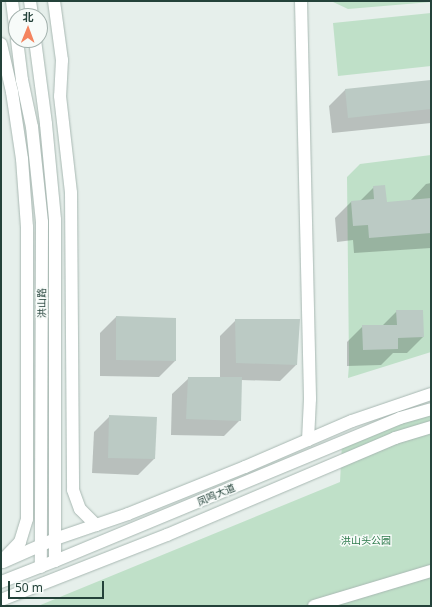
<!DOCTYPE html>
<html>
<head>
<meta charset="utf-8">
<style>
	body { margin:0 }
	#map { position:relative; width:432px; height:607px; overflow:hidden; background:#e6efeb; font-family:"Noto Sans","Noto Sans SC",sans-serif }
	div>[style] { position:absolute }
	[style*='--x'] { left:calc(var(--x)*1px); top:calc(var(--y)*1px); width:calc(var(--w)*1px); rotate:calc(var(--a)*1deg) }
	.green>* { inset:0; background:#bfe0c8 }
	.shadow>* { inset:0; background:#0003 }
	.building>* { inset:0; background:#bbcac4 }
	.roads { filter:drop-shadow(0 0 1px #a8b8b2) drop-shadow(0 0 1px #a8b8b2) }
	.street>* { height:12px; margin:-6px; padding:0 6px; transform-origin:6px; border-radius:6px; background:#fff }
	.secondary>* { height:12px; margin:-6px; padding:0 6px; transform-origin:6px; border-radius:6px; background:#fff }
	span { translate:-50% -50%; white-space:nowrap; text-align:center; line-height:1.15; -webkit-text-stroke:3px #f7fbf9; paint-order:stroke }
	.street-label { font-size:10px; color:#24423a }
	.park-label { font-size:10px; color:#2d7a4b }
	.frame { position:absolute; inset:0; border:2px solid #24423a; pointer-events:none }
	.north { position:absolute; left:8px; top:8px; width:40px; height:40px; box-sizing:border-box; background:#f7fbf9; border:1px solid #a3b1ad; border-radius:50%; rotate:1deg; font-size:11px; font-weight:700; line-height:16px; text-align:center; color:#24423a }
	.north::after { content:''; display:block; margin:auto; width:14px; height:18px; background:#f4845f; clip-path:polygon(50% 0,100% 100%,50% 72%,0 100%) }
	.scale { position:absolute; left:8px; top:581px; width:96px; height:18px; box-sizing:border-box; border:2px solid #24423a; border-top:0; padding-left:5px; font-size:12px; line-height:14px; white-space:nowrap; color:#24423a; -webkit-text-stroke:3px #f7fbf9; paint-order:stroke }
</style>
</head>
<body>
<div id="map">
	<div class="green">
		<div style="clip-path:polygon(331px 1px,431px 1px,431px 2px,348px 9px)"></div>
		<div style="clip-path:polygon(431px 13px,431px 66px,338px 76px,333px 23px)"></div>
		<div style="clip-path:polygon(431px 155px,431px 352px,348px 378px,349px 364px,347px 177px,360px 164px)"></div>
		<div style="clip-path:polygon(431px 409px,431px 606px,38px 606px,340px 482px,342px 443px)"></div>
	</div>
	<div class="shadow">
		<div style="clip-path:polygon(431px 81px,431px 123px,332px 133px,329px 106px,345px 90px)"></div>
		<div style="clip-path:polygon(431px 183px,431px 248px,354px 253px,353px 240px,337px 242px,335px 218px,351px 202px,359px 202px,374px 187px,386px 203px,410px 201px,426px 184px)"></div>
		<div style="clip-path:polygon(397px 311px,423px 337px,407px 353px,393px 353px,381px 365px,347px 366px,347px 342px,363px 326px,382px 326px)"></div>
		<div style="clip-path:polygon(116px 317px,175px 361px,159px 377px,100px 376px,100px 333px)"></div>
		<div style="clip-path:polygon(236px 320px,296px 365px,280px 381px,241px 380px,240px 420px,224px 436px,171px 435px,172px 394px,189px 378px,220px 378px,220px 336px)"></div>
		<div style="clip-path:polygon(110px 416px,156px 418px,154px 459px,138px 475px,92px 473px,94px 432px)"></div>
	</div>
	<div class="building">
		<div style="clip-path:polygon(431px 80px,431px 109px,348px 118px,345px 89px)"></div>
		<div style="clip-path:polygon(385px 185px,387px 202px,431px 198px,431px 233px,369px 238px,368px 225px,353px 226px,351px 201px,374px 199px,373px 186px)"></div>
		<div style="clip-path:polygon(396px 310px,423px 310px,424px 337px,398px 338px,398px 349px,363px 350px,362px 325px,397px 325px)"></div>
		<div style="clip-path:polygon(116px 316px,176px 318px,176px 361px,116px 360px)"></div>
		<div style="clip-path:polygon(235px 319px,300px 319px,297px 365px,236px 363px)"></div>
		<div style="clip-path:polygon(188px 377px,242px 377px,241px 421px,186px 419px)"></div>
		<div style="clip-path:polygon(109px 415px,157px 417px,155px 459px,108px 458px)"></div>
	</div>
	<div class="roads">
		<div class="street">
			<div style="--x:301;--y:1;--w:398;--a:88.7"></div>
			<div style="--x:310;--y:399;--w:41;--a:92.8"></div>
			<div style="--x:314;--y:606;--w:122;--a:-16.7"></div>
		</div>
		<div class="secondary">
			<div style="--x:12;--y:1;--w:31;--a:83"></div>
			<div style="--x:30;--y:1;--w:15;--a:82"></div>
			<div style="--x:54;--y:1;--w:60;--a:82.3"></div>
			<div style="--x:62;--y:60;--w:36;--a:93"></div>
			<div style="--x:60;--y:96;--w:98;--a:83.5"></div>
			<div style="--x:71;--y:193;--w:297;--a:89.6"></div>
			<div style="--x:73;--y:490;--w:20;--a:70"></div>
			<div style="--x:80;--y:509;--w:23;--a:45"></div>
			<div style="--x:17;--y:40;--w:40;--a:82.9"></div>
			<div style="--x:22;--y:80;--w:48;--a:78"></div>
			<div style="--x:32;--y:127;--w:96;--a:84"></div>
			<div style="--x:42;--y:222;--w:345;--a:90.2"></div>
			<div style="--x:35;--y:40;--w:85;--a:82.5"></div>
			<div style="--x:46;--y:124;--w:96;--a:84.6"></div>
			<div style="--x:55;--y:220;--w:341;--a:90"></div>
			<div style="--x:1;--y:44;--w:49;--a:77.1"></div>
			<div style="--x:12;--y:92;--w:68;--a:81.5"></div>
			<div style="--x:22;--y:159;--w:68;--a:85.8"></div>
			<div style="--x:27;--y:227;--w:292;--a:90"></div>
			<div style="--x:27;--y:519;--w:24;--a:107"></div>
			<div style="--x:20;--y:542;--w:28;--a:134"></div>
			<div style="--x:3;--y:562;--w:57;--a:-23.9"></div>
			<div style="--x:55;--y:539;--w:77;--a:-18.9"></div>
			<div style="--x:128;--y:514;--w:126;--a:-21.9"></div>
			<div style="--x:245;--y:467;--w:116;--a:-23.3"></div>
			<div style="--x:352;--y:421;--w:83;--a:-18.9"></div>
			<div style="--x:1;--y:582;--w:58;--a:-21.3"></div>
			<div style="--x:55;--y:561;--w:373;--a:-22.5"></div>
			<div style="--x:400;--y:418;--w:32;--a:-16"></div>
			<div style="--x:1;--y:600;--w:178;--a:-21.4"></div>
			<div style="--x:167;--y:535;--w:248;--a:-23"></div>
			<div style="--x:395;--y:438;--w:38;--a:-17"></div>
		</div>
	</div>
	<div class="street-label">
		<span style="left:42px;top:303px;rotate:-90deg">洪山路</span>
		<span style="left:216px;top:495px;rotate:-23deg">凤鸣大道</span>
	</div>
	<div class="park-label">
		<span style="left:366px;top:541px">洪山头公园</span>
	</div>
	<div class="frame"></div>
	<div class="north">北</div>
	<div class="scale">50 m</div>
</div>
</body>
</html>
